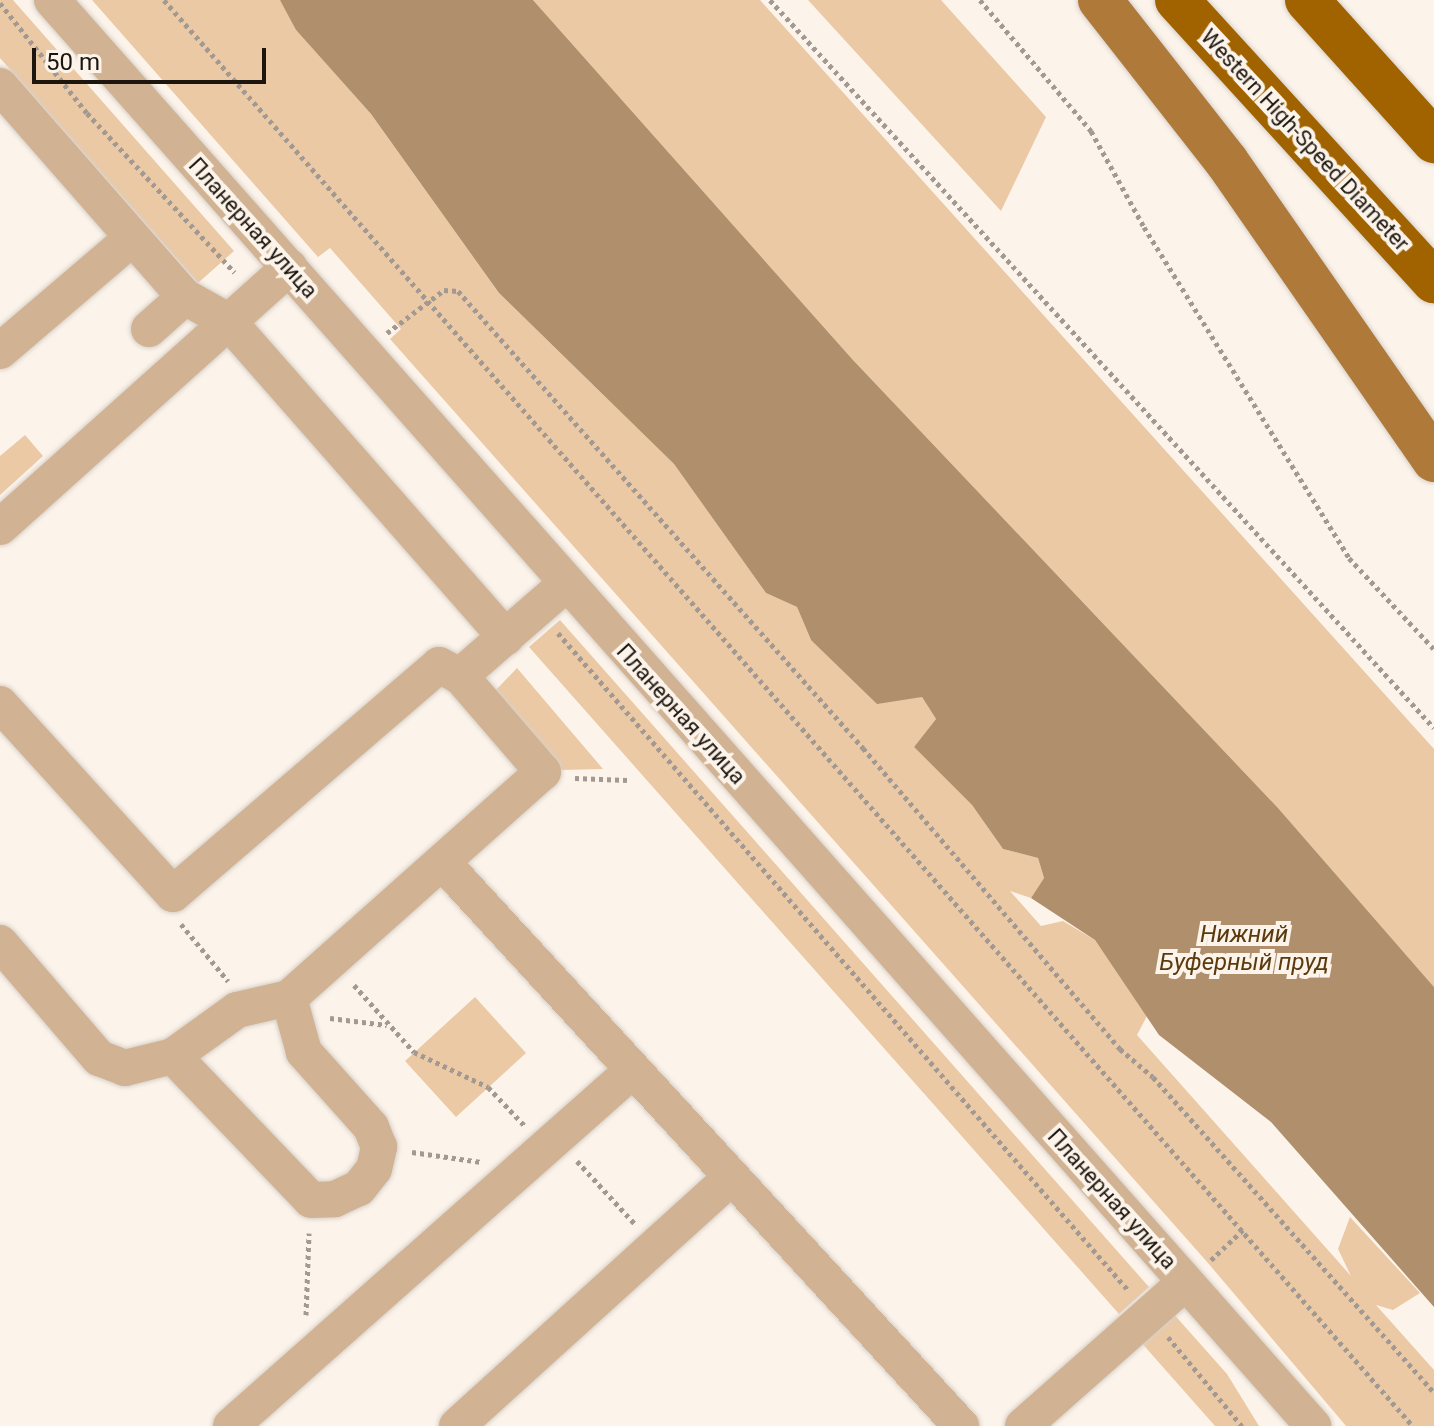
<!DOCTYPE html>
<html>
<head>
<meta charset="utf-8">
<style>
	body { margin:0 }
	#map { position:relative; width:1434px; height:1426px; overflow:hidden; background:#fcf4eb; font-family:Roboto,sans-serif }
	div>[style] { position:absolute }
	[style*='--x'] { left:calc(var(--x)*1px); top:calc(var(--y)*1px); width:calc(var(--w)*1px); rotate:calc(var(--a)*1deg) }
	.green>* { inset:0; background:#ebc9a5 }
	.water>* { inset:0; background:#b08f6c }
	.path>* { height:5px; margin-top:-2.5px; transform-origin:0; background:repeating-linear-gradient(90deg,#a29a92 0 4px,transparent 0 8px) }
	.roads { filter:drop-shadow(0 0 2px #d8d0c8) drop-shadow(0 0 2px #d8d0c8) }
	.minor>* { height:36px; margin:-18px; padding:0 18px; transform-origin:18px; border-radius:18px; background:#d1b393 }
	.major>* { height:44px; margin:-22px; padding:0 22px; transform-origin:22px; border-radius:22px; background:#ae7939 }
	.highway>* { height:44px; margin:-22px; padding:0 22px; transform-origin:22px; border-radius:22px; background:#a16300 }
	span { translate:-50% -50%; white-space:nowrap; text-align:center; line-height:1.15; -webkit-text-stroke:8px #fcf4eb; paint-order:stroke }
	.street-label { font-size:22px; color:#1d160e }
	.water-label { font-size:24px; color:#5b3a0e; font-style:italic }
	.scale { position:absolute; left:32px; top:48px; width:234px; height:36px; box-sizing:border-box; border:4px solid #1d160e; border-top:0; padding-left:10px; font-size:24px; line-height:28px; white-space:nowrap; color:#1d160e; -webkit-text-stroke:6px #fcf4eb; paint-order:stroke }
</style>
</head>
<body>
<div id="map">
	<div class="green">
		<div style="clip-path:polygon(0 0,13px 0,234px 251px,198px 283px,0 58px)"></div>
		<div style="clip-path:polygon(92px 0,280px 0,285px 5px,296px 30px,371px 114px,499px 293px,674px 464px,766px 593px,797px 607px,811px 640px,922px 697px,936px 719px,914px 747px,972px 805px,1003px 849px,1038px 858px,1044px 878px,1031px 898px,1010px 891px,1041px 926px,1063px 921px,1095px 940px,1147px 1016px,1137px 1035px,1351px 1276px,1338px 1249px,1350px 1217px,1420px 1293px,1393px 1310px,1376px 1305px,1434px 1370px,1434px 1426px,1346px 1426px,1208px 1263px,390px 339px,401px 329px,330px 248px,318px 257px)"></div>
		<div style="clip-path:polygon(533px 0,760px 0,1434px 749px,1434px 987px,1278px 808px,853px 360px)"></div>
		<div style="clip-path:polygon(808px 0,941px 0,1046px 117px,1001px 211px)"></div>
		<div style="clip-path:polygon(25px 435px,43px 456px,0 495px,0 456px)"></div>
		<div style="clip-path:polygon(560px 620px,1149px 1287px,1119px 1314px,529px 647px)"></div>
		<div style="clip-path:polygon(517px 668px,603px 769px,562px 770px,494px 692px)"></div>
		<div style="clip-path:polygon(475px 997px,526px 1053px,456px 1117px,405px 1061px)"></div>
		<div style="clip-path:polygon(1171px 1311px,1227px 1374px,1259px 1426px,1215px 1426px,1139px 1340px)"></div>
	</div>
	<div class="water">
		<div style="clip-path:polygon(280px 0,533px 0,853px 360px,1278px 808px,1434px 987px,1434px 1307px,1271px 1122px,1159px 1035px,1095px 940px,1031px 898px,1044px 878px,1038px 858px,1003px 849px,972px 805px,914px 747px,936px 719px,922px 697px,877px 704px,811px 640px,797px 607px,766px 593px,674px 464px,499px 293px,371px 114px,296px 30px)"></div>
	</div>
	<div class="path">
		<div style="--x:164;--y:0;--w:1896;--a:48.79"></div>
		<div style="--x:770;--y:0;--w:985;--a:47.63"></div>
		<div style="--x:980;--y:0;--w:172;--a:49.7"></div>
		<div style="--x:1091;--y:131;--w:110;--a:61.1"></div>
		<div style="--x:1144;--y:227;--w:389;--a:58.2"></div>
		<div style="--x:1349;--y:558;--w:125;--a:47"></div>
		<div style="--x:0;--y:3;--w:140;--a:51.7"></div>
		<div style="--x:87;--y:113;--w:217;--a:47.2"></div>
		<div style="--x:387;--y:333;--w:71;--a:-37"></div>
		<div style="--x:444;--y:290;--w:14;--a:4"></div>
		<div style="--x:458;--y:291;--w:611;--a:48.45"></div>
		<div style="--x:863;--y:748;--w:396;--a:49.5"></div>
		<div style="--x:1120;--y:1049;--w:43;--a:40.3"></div>
		<div style="--x:1153;--y:1077;--w:422;--a:48.3"></div>
		<div style="--x:558;--y:633;--w:870;--a:49.06"></div>
		<div style="--x:575;--y:778;--w:52;--a:2.2"></div>
		<div style="--x:181;--y:924;--w:74;--a:50.5"></div>
		<div style="--x:354;--y:985;--w:90;--a:48.2"></div>
		<div style="--x:414;--y:1052;--w:82;--a:25.3"></div>
		<div style="--x:488;--y:1087;--w:54;--a:46.5"></div>
		<div style="--x:330;--y:1018;--w:57;--a:7"></div>
		<div style="--x:412;--y:1152;--w:70;--a:8.2"></div>
		<div style="--x:577;--y:1161;--w:86;--a:47.4"></div>
		<div style="--x:1211;--y:1260;--w:47;--a:-43.3"></div>
		<div style="--x:306;--y:1315;--w:82;--a:-87.9"></div>
		<div style="--x:1168;--y:1337;--w:116;--a:50.3"></div>
	</div>
	<div class="roads">
		<div class="minor">
			<div style="--x:52;--y:0;--w:1904;--a:48.51"></div>
			<div style="--x:0;--y:86;--w:281;--a:48.8"></div>
			<div style="--x:185;--y:297;--w:49;--a:29.2"></div>
			<div style="--x:228;--y:321;--w:421;--a:48.7"></div>
			<div style="--x:149;--y:329;--w:48;--a:-41.6"></div>
			<div style="--x:0;--y:351;--w:172;--a:-40.5"></div>
			<div style="--x:0;--y:527;--w:389;--a:-41.9"></div>
			<div style="--x:0;--y:704;--w:257;--a:47.7"></div>
			<div style="--x:173;--y:894;--w:351;--a:-40.7"></div>
			<div style="--x:439;--y:665;--w:24;--a:28"></div>
			<div style="--x:444;--y:864;--w:764;--a:47.39"></div>
			<div style="--x:0;--y:943;--w:152;--a:49.3"></div>
			<div style="--x:99;--y:1058;--w:28;--a:21"></div>
			<div style="--x:125;--y:1068;--w:49;--a:-14"></div>
			<div style="--x:173;--y:1056;--w:79;--a:-35.7"></div>
			<div style="--x:237;--y:1010;--w:53;--a:-13"></div>
			<div style="--x:289;--y:998;--w:340;--a:-41.7"></div>
			<div style="--x:543;--y:772;--w:127;--a:-130.8"></div>
			<div style="--x:460;--y:676;--w:140;--a:-41"></div>
			<div style="--x:173;--y:1056;--w:199;--a:46.2"></div>
			<div style="--x:311;--y:1200;--w:24;--a:-2"></div>
			<div style="--x:335;--y:1199;--w:26;--a:-25"></div>
			<div style="--x:359;--y:1188;--w:24;--a:-52"></div>
			<div style="--x:374;--y:1169;--w:23;--a:-77"></div>
			<div style="--x:379;--y:1147;--w:22;--a:-112"></div>
			<div style="--x:371;--y:1127;--w:101;--a:-131.8"></div>
			<div style="--x:304;--y:1052;--w:56;--a:-105.5"></div>
			<div style="--x:231;--y:1426;--w:537;--a:-41.53"></div>
			<div style="--x:457;--y:1426;--w:371;--a:-42.2"></div>
			<div style="--x:1023;--y:1426;--w:217;--a:-41.5"></div>
		</div>
		<div class="major">
			<div style="--x:1100;--y:0;--w:206;--a:51.9"></div>
			<div style="--x:1227;--y:162;--w:363;--a:55.2"></div>
		</div>
		<div class="highway">
			<div style="--x:1177;--y:0;--w:381;--a:47.6"></div>
			<div style="--x:1307;--y:0;--w:190;--a:48"></div>
		</div>
	</div>
	<div class="street-label">
		<span style="left:1305px;top:140px;rotate:47deg">Western High-Speed Diameter</span>
		<span style="left:253px;top:228px;rotate:48deg">Планерная улица</span>
		<span style="left:681px;top:714px;rotate:48deg">Планерная улица</span>
		<span style="left:1112px;top:1199px;rotate:48deg">Планерная улица</span>
	</div>
	<div class="water-label">
		<span style="left:1244px;top:949px">Нижний<br>Буферный пруд</span>
	</div>
	<div class="scale">50 m</div>
</div>
</body>
</html>
